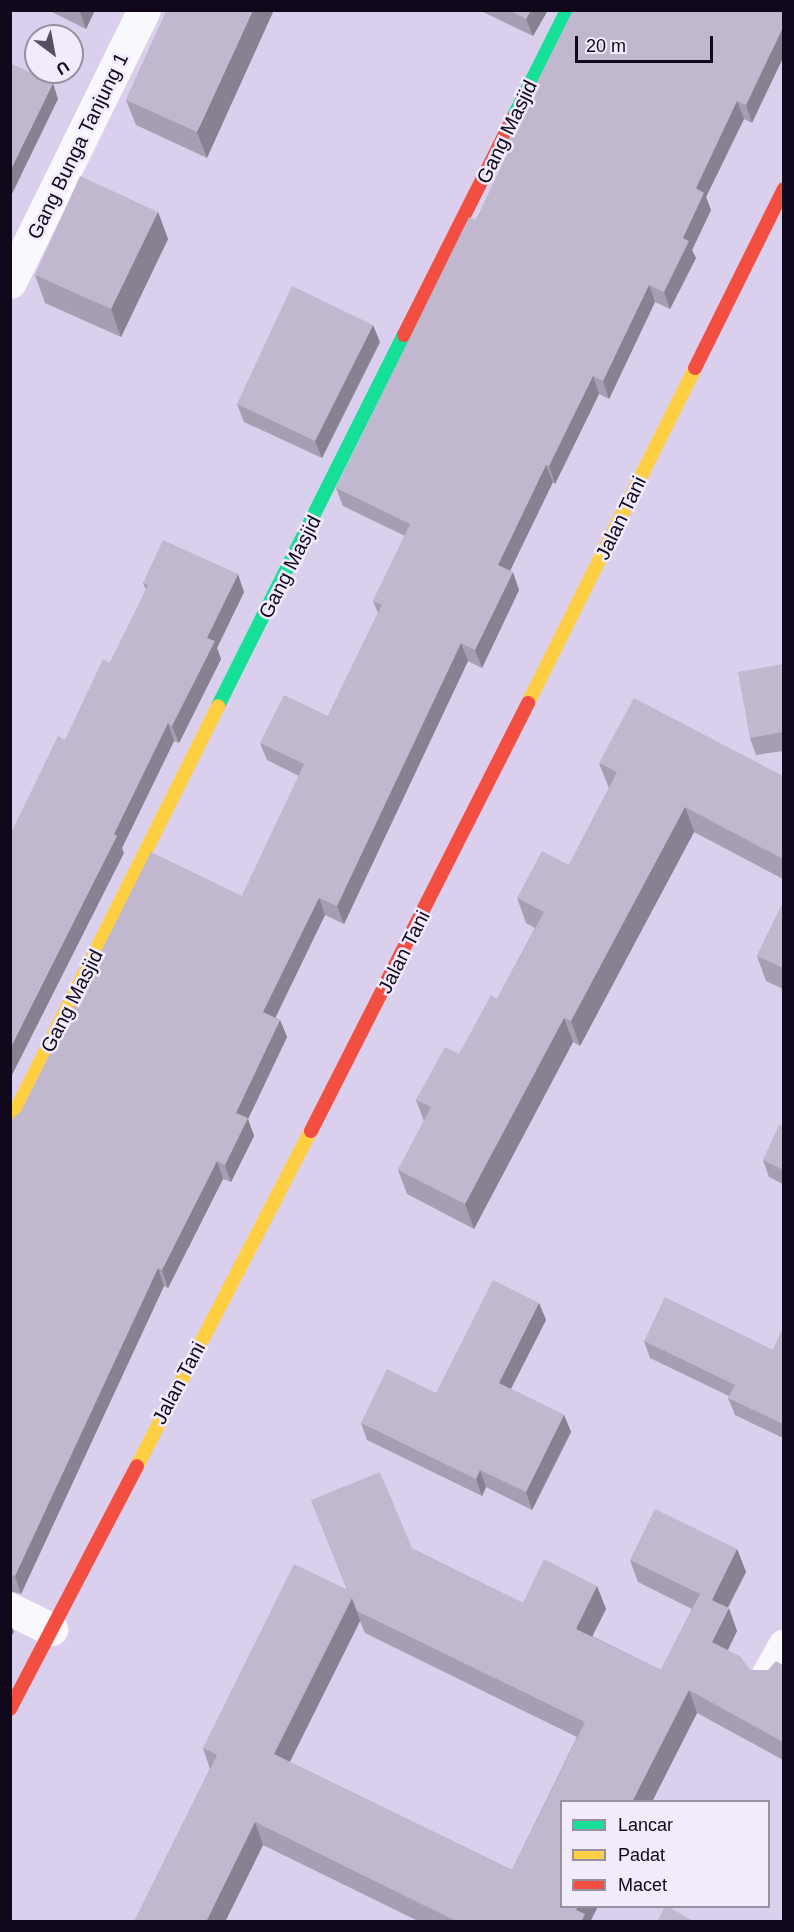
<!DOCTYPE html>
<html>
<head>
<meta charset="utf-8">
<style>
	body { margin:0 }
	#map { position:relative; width:794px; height:1932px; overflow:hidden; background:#dacfec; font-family:Arial,sans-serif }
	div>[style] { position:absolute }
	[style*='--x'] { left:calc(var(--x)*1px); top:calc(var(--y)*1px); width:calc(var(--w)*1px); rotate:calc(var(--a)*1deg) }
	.street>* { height:33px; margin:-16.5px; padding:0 16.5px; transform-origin:16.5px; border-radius:16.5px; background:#f9f8fc }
	.fast>* { height:14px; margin:-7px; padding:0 7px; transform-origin:7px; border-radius:7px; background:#16e098 }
	.slow>* { height:14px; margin:-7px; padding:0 7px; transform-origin:7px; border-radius:7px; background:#ffcf43 }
	.jam>* { height:14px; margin:-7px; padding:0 7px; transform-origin:7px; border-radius:7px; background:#f24e42 }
	.wall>* { inset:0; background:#a69eb2 }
	.shaded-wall>* { inset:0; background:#878191 }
	.building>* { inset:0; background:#c1b8cf }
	span { translate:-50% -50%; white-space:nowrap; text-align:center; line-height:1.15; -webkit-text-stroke:5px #f1ebfc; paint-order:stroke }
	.street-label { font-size:20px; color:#11081b }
	.frame { position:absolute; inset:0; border:12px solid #11081b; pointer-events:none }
	.legend { position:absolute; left:560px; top:1800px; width:210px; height:108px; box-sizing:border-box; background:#f1ebfc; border:2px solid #9790a2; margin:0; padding:8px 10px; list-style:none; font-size:18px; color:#11081b }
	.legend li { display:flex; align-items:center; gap:12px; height:30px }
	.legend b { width:30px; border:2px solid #9790a2 }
	.north { position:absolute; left:24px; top:24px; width:60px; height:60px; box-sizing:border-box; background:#f1ebfc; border:2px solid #9790a2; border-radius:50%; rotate:148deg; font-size:16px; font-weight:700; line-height:24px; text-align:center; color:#11081b }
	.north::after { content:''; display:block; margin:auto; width:21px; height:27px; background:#574e64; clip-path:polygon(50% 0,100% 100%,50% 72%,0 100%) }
	.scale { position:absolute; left:575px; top:36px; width:138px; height:27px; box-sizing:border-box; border:3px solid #11081b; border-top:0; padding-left:8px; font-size:18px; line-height:21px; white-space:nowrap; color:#11081b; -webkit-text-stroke:4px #f1ebfc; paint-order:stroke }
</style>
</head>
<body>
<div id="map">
	<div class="street">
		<div style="--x:10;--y:282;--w:303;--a:-63.8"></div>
		<div style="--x:10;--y:1609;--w:46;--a:26"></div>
		<div style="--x:767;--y:1676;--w:35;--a:-61"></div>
	</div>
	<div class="fast">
		<div style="--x:513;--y:118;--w:121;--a:-63.4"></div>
		<div style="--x:218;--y:706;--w:415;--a:-63.4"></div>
	</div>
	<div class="slow">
		<div style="--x:528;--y:703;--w:374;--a:-63.5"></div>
		<div style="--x:10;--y:1122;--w:465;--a:-63.4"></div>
		<div style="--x:137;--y:1466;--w:377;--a:-62.6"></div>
	</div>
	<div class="jam">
		<div style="--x:404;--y:335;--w:243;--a:-63.3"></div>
		<div style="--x:695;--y:368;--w:200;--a:-63.6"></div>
		<div style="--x:311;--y:1131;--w:480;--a:-63.1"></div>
		<div style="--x:10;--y:1709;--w:274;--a:-62.4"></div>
	</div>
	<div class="wall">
		<div style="clip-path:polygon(48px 10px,95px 10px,86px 29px)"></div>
		<div style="clip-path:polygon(167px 10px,207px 158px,136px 125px,126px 100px)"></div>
		<div style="clip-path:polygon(479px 10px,548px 10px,533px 36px)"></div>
		<div style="clip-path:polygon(783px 10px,752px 123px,744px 119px,706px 197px,711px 210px,692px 250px,696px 258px,670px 309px,655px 302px,609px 399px,599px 394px,555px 484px,553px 482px,510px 571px,519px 590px,482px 668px,468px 661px,344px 924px,325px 915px,275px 1017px,280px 1020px,287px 1037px,248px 1119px,254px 1136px,231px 1182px,223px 1179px,168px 1288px,164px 1286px,21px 1594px,10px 1591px,10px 1120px,20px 1113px,242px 896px,299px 776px,267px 760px,260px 743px,328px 716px,378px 613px,373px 601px,405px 536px,343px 506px,336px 488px,476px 220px,510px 150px,507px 142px)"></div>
		<div style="clip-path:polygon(158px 212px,168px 239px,121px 337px,45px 303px,35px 275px)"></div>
		<div style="clip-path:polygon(380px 342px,322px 458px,244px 422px,237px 404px)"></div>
		<div style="clip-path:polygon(143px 583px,244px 592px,217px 648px,221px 659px,179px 743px,174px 741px,122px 848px,124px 853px,65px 740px,110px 663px,146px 590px)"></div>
		<div style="clip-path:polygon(783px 664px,783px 751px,756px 755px,750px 738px)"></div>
		<div style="clip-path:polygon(599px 763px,783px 776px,783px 879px,694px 832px,580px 1046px,573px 1042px,474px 1229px,407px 1194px,398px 1170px,424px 1121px,416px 1100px,459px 1054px,497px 999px,535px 928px,526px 923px,517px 898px,569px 865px,609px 788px)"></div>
		<div style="clip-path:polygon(783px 903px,783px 989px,766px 981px,757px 956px)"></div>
		<div style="clip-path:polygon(783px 1127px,783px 1184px,769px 1177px,763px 1160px)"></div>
		<div style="clip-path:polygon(539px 1303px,546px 1320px,511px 1389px,564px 1415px,571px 1432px,532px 1510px,486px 1487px,482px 1496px,367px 1440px,361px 1423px,436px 1393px)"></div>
		<div style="clip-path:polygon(783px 1328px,783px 1438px,735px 1415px,728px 1398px,729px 1396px,650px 1358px,644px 1341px,773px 1350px)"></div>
		<div style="clip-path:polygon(evenodd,311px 1500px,523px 1603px,597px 1586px,606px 1609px,592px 1636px,661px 1670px,692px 1609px,638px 1582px,630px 1560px,737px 1549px,746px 1572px,728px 1608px,737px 1631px,728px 1650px,750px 1670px,768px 1670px,783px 1665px,783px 1760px,697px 1713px,590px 1922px,420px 1922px,263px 1845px,225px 1922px,134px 1922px,210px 1769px,203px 1748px,347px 1589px,311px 1500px,360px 1621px,365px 1633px,577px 1737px,512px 1870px,290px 1762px,360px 1621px)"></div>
	</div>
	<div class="shaded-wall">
		<div style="clip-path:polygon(81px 10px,95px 10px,86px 29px,80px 12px)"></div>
		<div style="clip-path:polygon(253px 10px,274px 10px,207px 158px,197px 132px)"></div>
		<div style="clip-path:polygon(531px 10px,548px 10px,533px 36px,526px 19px)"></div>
		<div style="clip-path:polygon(783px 27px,783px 58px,752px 123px,746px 105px)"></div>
		<div style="clip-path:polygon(53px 83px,58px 99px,10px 198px,10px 171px)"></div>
		<div style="clip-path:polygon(737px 101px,744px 119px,706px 197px,711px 210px,692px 250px,696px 258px,670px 309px,664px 292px,683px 238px,696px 188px)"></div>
		<div style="clip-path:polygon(158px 212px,168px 239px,121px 337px,111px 309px)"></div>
		<div style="clip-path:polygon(649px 285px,655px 302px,609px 399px,603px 381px)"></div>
		<div style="clip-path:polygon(373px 325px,380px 342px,322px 458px,315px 441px)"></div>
		<div style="clip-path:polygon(593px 376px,599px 394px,555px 484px,549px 466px)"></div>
		<div style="clip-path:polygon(546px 465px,553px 482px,504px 583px,498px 565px)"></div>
		<div style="clip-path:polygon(513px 572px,519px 590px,482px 668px,475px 650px)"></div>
		<div style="clip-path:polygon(238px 574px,244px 592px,217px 648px,221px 659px,179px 743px,172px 726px,207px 638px)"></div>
		<div style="clip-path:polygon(461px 643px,468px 661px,344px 924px,337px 906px)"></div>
		<div style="clip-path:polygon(168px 723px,174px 741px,122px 848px,124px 853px,10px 1079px,10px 1049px)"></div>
		<div style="clip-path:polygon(685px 807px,694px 832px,580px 1046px,571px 1021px)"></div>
		<div style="clip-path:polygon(319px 898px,325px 915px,270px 1029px,263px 1012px)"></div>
		<div style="clip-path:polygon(564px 1018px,573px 1042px,474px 1229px,465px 1204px)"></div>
		<div style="clip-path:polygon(280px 1020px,287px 1037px,248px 1119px,254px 1136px,231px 1182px,225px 1165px,236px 1113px)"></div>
		<div style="clip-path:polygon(217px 1161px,223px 1179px,168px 1288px,162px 1270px)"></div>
		<div style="clip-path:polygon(158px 1268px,164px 1286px,21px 1594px,15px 1576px)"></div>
		<div style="clip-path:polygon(539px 1303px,546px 1320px,505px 1400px,499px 1383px)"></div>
		<div style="clip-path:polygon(564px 1415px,571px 1432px,532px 1510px,526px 1492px)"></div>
		<div style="clip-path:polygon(480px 1470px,486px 1487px,482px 1496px,476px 1479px)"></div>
		<div style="clip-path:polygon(737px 1549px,746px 1572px,720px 1622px,712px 1600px)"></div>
		<div style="clip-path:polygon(597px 1586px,606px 1609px,585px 1651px,576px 1629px)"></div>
		<div style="clip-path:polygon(352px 1598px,360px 1621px,282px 1777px,274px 1754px)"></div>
		<div style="clip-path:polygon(729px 1608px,737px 1631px,720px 1665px,712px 1642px)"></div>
		<div style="clip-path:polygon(10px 1623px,14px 1632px,10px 1638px)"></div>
		<div style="clip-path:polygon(689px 1690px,697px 1713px,652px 1802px,632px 1802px)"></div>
		<div style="clip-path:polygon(255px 1822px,263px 1845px,225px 1922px,206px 1922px)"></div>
		<div style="clip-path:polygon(578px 1906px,598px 1906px,590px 1922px,581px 1922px,576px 1910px)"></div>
	</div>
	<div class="building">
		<div style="clip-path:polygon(167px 10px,253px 10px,197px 132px,126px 100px)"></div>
		<div style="clip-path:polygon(509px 10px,531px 10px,526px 19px)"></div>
		<div style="clip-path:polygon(573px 10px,783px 10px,783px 27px,746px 105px,737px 101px,696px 188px,704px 193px,683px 238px,689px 241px,664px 292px,649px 285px,603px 381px,593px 376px,549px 466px,546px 465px,498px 565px,513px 572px,475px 650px,461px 643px,337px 906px,319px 898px,263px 1012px,280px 1020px,236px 1113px,248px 1118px,225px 1165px,217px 1161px,162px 1270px,158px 1268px,15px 1576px,10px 1575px,10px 1120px,20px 1113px,151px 852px,242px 896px,304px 764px,260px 743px,284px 695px,328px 716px,382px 605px,373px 601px,410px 524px,336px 488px,469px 217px,476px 220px,512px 144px,507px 142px)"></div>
		<div style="clip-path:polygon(10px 63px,53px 83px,10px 171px)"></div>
		<div style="clip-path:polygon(80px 176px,158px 212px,111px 309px,35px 275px)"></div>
		<div style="clip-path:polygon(292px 286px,373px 325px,315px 441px,237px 404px)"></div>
		<div style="clip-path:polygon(163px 540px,238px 574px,207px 638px,215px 641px,172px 726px,168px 723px,114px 834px,117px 836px,10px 1049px,10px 835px,58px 736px,65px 740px,103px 659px,110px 663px,148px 585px,143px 583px)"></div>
		<div style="clip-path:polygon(783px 664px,783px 732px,750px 738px,738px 672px)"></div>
		<div style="clip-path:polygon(634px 698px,783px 776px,783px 859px,685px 807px,571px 1021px,564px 1018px,465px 1204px,398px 1170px,431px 1107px,416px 1100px,445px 1047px,459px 1054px,491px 995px,497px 999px,544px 912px,517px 898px,542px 851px,569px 865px,617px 772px,599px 763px)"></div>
		<div style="clip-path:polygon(783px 903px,783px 968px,757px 956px)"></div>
		<div style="clip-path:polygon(779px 1125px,783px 1127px,783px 1170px,763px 1160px)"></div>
		<div style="clip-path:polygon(493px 1280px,539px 1303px,499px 1383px,564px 1415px,526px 1492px,480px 1470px,476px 1479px,361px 1423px,387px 1369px,436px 1393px)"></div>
		<div style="clip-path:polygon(665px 1297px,773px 1350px,783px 1328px,783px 1424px,728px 1398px,735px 1385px,644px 1341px)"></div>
		<div style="clip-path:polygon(evenodd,380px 1472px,412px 1548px,523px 1603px,544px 1559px,597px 1586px,576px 1629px,661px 1670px,700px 1594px,630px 1560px,655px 1509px,737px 1549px,712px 1600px,729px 1608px,712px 1642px,741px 1657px,750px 1670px,768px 1670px,776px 1661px,783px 1665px,783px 1742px,689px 1690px,632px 1802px,561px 1802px,561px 1906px,578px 1906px,576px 1910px,585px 1914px,581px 1922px,458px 1922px,255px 1822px,206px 1922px,134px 1922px,217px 1755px,203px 1748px,294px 1564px,348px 1590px,311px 1500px,380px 1472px,352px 1598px,357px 1611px,585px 1722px,512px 1870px,274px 1754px,352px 1598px)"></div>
		<div style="clip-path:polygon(665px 1906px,667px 1906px,695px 1922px,657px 1922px)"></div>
	</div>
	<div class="street-label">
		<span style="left:507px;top:132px;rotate:-64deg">Gang Masjid</span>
		<span style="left:78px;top:146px;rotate:-64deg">Gang Bunga Tanjung 1</span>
		<span style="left:621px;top:518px;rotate:-64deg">Jalan Tani</span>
		<span style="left:290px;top:567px;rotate:-63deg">Gang Masjid</span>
		<span style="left:404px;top:952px;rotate:-63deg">Jalan Tani</span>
		<span style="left:72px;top:1001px;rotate:-63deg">Gang Masjid</span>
		<span style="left:179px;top:1383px;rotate:-62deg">Jalan Tani</span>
	</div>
	<div class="frame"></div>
	<ul class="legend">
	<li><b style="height:8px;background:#16e098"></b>Lancar</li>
	<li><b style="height:8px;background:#ffcf43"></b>Padat</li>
	<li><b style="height:8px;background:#f24e42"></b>Macet</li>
	</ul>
	<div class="north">U</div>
	<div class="scale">20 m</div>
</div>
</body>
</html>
